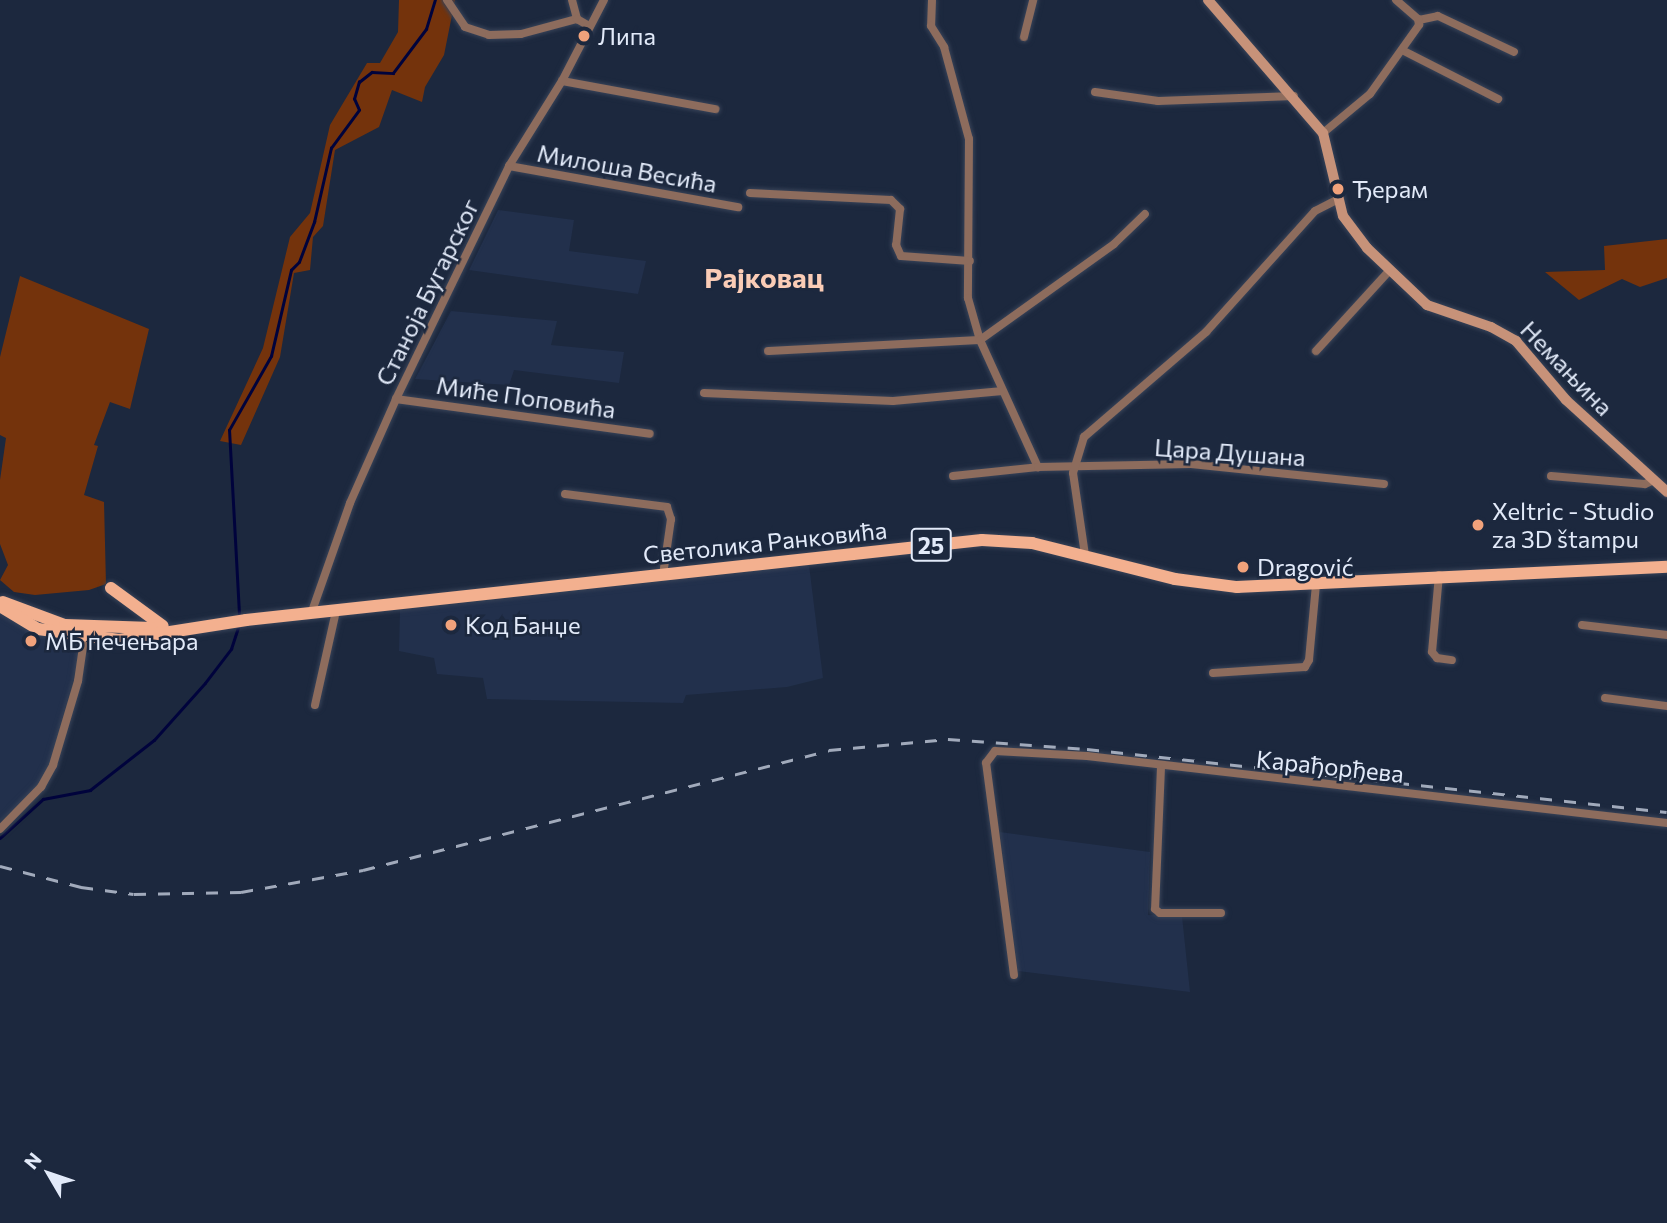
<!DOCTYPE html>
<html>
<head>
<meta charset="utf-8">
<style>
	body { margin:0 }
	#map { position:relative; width:1667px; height:1223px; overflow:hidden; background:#1c283e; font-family:Commissioner,sans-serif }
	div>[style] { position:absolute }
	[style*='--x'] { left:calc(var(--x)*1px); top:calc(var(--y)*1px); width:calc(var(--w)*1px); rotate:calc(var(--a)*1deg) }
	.built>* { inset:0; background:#22304c }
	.green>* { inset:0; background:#74330c }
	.stream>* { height:2.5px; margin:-1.25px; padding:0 1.25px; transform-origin:1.25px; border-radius:1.25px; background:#00033c }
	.roads { filter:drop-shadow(0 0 2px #384358) drop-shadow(0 0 2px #384358) }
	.street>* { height:8px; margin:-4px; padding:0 4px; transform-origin:4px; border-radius:4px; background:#8d6c5d }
	.secondary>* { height:10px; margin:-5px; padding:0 5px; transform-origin:5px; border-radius:5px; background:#c79279 }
	.primary>* { height:12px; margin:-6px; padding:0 6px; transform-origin:6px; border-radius:6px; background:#f3b08f }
	.rail>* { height:2.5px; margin-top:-1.25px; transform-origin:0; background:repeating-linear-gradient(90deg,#a1aabb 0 12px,transparent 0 24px) }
	.dots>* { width:19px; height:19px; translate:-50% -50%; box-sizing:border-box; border:4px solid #1c283e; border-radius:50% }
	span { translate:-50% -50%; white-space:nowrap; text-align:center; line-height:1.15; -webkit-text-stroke:5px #1c283e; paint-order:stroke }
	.shield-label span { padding:2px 5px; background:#1c283e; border:2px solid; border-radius:5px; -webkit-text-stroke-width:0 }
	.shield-label { font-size:23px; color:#e2eaf9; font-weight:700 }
	.poi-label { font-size:24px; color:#e2eaf9 }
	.left { translate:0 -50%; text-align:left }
	.street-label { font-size:24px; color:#e2eaf9 }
	.quarter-label { font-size:28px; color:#faccb6; font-weight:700 }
	.north { position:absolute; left:14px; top:1139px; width:70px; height:70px; -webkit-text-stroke:5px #1c283e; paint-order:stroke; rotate:309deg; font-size:19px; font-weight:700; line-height:28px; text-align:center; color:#e2eaf9 }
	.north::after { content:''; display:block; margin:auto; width:24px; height:32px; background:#e2eaf9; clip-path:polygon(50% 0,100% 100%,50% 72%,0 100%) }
</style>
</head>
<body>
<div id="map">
	<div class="built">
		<div style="clip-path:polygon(498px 210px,574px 220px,569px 251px,646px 261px,638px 294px,469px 270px)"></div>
		<div style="clip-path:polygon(451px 311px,557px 321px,551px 345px,624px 352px,619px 383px,514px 370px,509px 385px,415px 379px)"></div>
		<div style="clip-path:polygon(809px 565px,823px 678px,787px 687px,686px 695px,683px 703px,487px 699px,483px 678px,437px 674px,434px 658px,399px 651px,400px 610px)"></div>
		<div style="clip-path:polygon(0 614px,36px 633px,82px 646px,48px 770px,40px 785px,0 821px)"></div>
		<div style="clip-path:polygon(1000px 832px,1150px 852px,1148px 915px,1182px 916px,1190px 992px,1018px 971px)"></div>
	</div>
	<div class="green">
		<div style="clip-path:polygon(399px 0,455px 0,444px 55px,425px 87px,422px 102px,392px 90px,379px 127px,335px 150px,323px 226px,313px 237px,310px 270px,294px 273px,280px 357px,241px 445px,220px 441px,263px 348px,290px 237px,310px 213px,330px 125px,367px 63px,380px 63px,398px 32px)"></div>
		<div style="clip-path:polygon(1667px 239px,1667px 278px,1640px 287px,1622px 279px,1579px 300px,1545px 272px,1605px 270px,1604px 246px)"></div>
		<div style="clip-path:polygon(20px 276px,149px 329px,130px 409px,110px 402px,94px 445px,98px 446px,84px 495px,104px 502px,106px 584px,89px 590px,35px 595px,14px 592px,0 580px,8px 565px,0 544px,0 480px,6px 438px,0 435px,0 357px)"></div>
	</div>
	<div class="stream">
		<div style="--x:239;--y:614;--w:184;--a:-93.1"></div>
		<div style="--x:229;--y:430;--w:85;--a:-60.4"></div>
		<div style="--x:271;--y:356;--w:88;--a:-76.9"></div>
		<div style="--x:291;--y:270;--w:11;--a:-45"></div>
		<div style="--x:299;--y:262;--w:43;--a:-69.4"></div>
		<div style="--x:314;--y:222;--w:76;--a:-77.1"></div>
		<div style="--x:331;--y:148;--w:47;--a:-53.6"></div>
		<div style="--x:359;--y:110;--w:12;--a:-114"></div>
		<div style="--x:354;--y:99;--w:18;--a:-74"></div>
		<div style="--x:359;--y:82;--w:16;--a:-38"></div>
		<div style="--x:372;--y:72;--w:21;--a:3"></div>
		<div style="--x:393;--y:73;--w:55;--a:-53.1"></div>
		<div style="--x:426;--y:29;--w:30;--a:-73"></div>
		<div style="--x:0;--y:838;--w:58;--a:-42.2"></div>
		<div style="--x:43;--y:799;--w:48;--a:-10.8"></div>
		<div style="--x:90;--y:790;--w:81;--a:-38"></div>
		<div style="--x:154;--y:740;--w:76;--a:-48.2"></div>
		<div style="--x:205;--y:683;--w:43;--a:-52.6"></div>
		<div style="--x:231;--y:649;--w:22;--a:-72"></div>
	</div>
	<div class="roads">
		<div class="street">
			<div style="--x:447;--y:0;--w:32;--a:56"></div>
			<div style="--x:465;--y:27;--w:25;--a:18"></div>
			<div style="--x:489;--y:35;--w:32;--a:-2"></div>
			<div style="--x:521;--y:34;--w:58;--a:-15"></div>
			<div style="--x:572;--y:0;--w:20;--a:75"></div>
			<div style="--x:577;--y:19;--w:14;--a:30"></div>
			<div style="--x:932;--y:0;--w:26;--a:92"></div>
			<div style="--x:931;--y:26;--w:25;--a:58"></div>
			<div style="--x:944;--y:47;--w:95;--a:74.8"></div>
			<div style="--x:969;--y:139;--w:159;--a:90.4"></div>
			<div style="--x:968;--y:298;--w:44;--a:74.1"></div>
			<div style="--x:980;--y:340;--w:140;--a:65.5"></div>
			<div style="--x:1419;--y:20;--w:19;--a:-12"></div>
			<div style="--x:1438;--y:16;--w:84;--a:25.3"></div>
			<div style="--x:1024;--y:37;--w:38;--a:-76"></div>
			<div style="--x:1402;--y:50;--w:108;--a:27"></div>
			<div style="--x:562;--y:81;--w:156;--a:10.4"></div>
			<div style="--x:1095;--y:92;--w:64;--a:8.1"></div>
			<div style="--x:1158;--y:101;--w:136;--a:-2.1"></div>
			<div style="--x:1323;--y:133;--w:61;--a:-39.7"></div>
			<div style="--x:1370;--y:94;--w:85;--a:-54.6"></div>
			<div style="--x:1419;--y:25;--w:6;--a:-99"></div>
			<div style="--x:1418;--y:19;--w:29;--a:-139"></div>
			<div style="--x:509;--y:166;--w:233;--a:10.2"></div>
			<div style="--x:750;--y:193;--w:141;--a:2.8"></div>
			<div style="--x:891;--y:200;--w:13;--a:45"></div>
			<div style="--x:900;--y:209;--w:36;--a:96"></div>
			<div style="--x:896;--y:245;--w:12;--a:66"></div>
			<div style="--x:901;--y:256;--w:69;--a:4.1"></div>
			<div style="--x:768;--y:351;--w:212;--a:-3"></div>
			<div style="--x:980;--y:340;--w:165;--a:-35.6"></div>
			<div style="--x:1114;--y:244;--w:43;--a:-44.1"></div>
			<div style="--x:1316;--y:351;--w:108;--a:-47.6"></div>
			<div style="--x:704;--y:393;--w:189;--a:2.4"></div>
			<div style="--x:893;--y:401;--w:110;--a:-5.2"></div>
			<div style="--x:396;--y:399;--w:256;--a:7.8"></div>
			<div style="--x:953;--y:476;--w:85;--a:-6"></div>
			<div style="--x:1038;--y:467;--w:153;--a:-1.1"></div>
			<div style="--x:1191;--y:464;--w:194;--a:5.9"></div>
			<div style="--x:1551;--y:476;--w:94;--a:4.9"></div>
			<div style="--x:1645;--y:484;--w:10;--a:-24"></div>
			<div style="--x:565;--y:494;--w:103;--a:7.3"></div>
			<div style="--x:667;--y:507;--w:13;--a:72"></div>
			<div style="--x:671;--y:519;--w:57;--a:98.1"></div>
			<div style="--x:1085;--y:555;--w:83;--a:-98.3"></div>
			<div style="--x:1073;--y:473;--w:38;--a:-73"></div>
			<div style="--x:1084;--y:437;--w:161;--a:-40.7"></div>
			<div style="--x:1206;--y:332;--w:163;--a:-48"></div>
			<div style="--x:1315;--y:211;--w:25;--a:-27"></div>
			<div style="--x:1439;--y:575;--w:77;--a:95.2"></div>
			<div style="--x:1432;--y:652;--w:8;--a:50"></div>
			<div style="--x:1437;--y:658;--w:15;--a:8"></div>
			<div style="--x:311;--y:614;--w:118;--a:-70.6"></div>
			<div style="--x:350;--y:503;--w:114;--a:-66.1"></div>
			<div style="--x:396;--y:399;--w:259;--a:-64.1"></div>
			<div style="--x:509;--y:166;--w:100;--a:-58.1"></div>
			<div style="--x:562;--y:81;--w:91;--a:-62.6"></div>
			<div style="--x:1582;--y:625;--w:86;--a:6.7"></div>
			<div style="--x:1213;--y:673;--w:92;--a:-3.7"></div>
			<div style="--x:1305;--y:667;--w:8;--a:-60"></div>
			<div style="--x:1309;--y:660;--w:76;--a:-84.7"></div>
			<div style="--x:1605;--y:698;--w:63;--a:7.4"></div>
			<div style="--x:315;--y:705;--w:96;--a:-77.4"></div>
			<div style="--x:1161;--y:767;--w:142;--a:92.4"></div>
			<div style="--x:1155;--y:909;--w:6;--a:39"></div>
			<div style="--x:1160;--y:913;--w:61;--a:0"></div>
			<div style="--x:0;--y:829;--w:59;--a:-45.7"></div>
			<div style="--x:41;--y:787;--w:25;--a:-61"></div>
			<div style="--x:53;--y:765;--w:88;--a:-73.4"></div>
			<div style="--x:78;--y:681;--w:49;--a:-81.7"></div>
			<div style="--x:1014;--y:975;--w:214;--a:-97.5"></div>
			<div style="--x:986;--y:763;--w:15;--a:-53"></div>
			<div style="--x:995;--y:751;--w:92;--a:3.1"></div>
			<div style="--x:1087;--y:756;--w:584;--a:6.59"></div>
		</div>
		<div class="secondary">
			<div style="--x:1208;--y:0;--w:176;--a:49.2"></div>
			<div style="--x:1323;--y:133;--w:85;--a:76.5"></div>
			<div style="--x:1343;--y:216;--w:40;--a:53"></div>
			<div style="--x:1367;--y:248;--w:83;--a:43.5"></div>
			<div style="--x:1427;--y:305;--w:68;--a:19"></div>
			<div style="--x:1491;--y:327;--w:29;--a:29"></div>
			<div style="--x:1516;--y:341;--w:77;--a:49.7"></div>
			<div style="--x:1566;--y:400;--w:137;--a:42.3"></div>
		</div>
		<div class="primary">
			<div style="--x:111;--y:588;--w:64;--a:36.2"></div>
			<div style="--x:3;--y:602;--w:66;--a:20.4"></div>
			<div style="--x:65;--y:625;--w:87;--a:2"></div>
			<div style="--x:0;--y:606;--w:44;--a:31.2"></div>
			<div style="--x:38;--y:629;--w:82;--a:7.7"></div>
			<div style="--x:119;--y:640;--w:129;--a:-8.9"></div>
			<div style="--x:246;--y:620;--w:740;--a:-6.2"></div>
			<div style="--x:982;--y:540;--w:50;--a:3.4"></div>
			<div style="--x:1032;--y:543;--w:147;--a:14.1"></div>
			<div style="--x:1175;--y:579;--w:63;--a:7.4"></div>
			<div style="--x:1237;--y:587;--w:430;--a:-2.7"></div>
		</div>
	</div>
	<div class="rail">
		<div style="--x:0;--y:866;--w:84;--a:14.5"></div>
		<div style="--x:81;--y:887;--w:53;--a:7.5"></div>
		<div style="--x:134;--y:894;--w:107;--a:-1.1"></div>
		<div style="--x:241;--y:892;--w:124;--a:-10.2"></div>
		<div style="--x:363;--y:870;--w:481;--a:-14.4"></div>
		<div style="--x:829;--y:750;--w:120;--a:-5.3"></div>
		<div style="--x:948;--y:739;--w:139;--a:4.1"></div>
		<div style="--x:1087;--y:749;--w:583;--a:6.2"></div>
	</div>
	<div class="dots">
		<div style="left:584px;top:36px;background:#f1a27b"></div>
		<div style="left:1338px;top:189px;background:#f1a27b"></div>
		<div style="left:1478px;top:525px;background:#f1a27b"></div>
		<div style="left:1243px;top:567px;background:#f1a27b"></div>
		<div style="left:451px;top:625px;background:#f1a27b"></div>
		<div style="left:31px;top:641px;background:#f1a27b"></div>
	</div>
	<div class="shield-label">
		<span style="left:931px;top:545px">25</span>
	</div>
	<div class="poi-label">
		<span class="left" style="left:598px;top:36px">Липа</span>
		<span class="left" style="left:1352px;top:189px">Ђерам</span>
		<span class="left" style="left:1492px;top:525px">Xeltric - Studio<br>za 3D štampu</span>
		<span class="left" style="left:1257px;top:567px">Dragović</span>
		<span class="left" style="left:465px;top:625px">Код Банџе</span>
		<span class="left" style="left:45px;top:641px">МБ печењара</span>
	</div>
	<div class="street-label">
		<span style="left:627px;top:168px;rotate:10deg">Милоша Весића</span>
		<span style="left:427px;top:292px;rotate:-64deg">Станоја Бугарског</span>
		<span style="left:1567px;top:368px;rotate:46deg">Немањина</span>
		<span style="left:526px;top:397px;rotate:8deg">Миће Поповића</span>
		<span style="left:1230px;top:452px;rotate:4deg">Цара Душана</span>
		<span style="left:765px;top:542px;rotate:-6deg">Светолика Ранковића</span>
		<span style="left:1330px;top:766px;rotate:6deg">Карађорђева</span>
	</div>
	<div class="quarter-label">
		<span style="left:764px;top:277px">Рајковац</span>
	</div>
	<div class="north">N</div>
</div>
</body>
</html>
